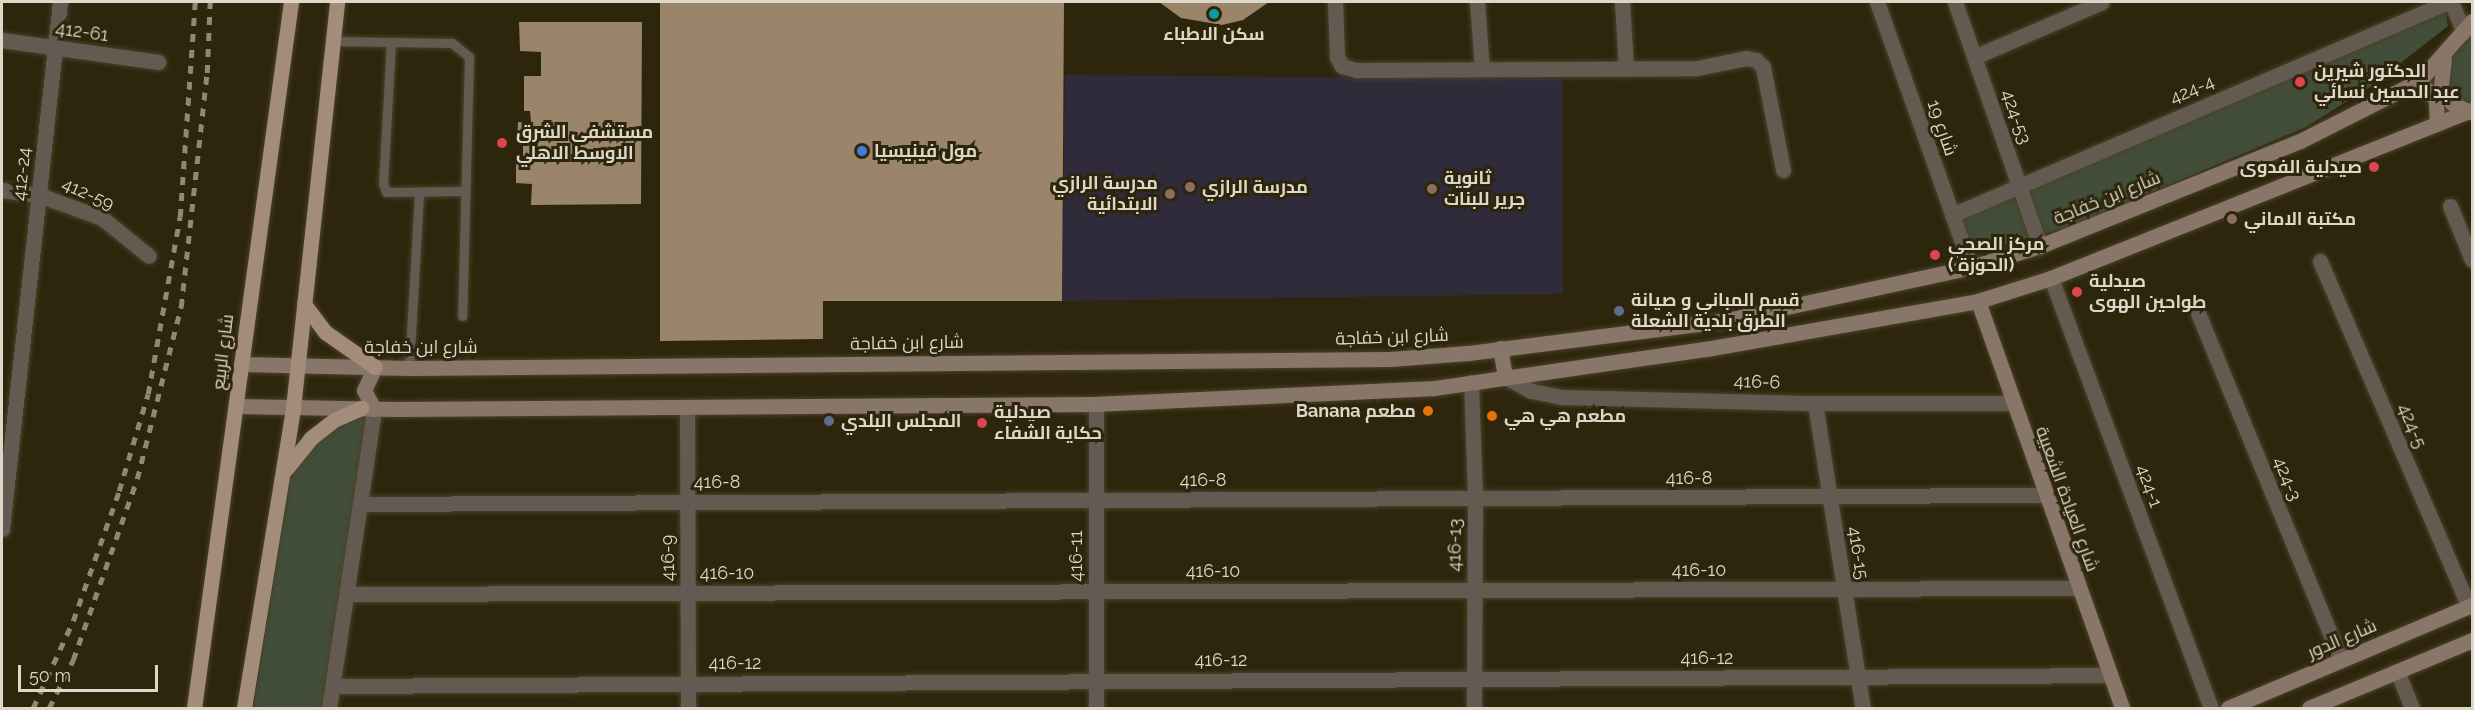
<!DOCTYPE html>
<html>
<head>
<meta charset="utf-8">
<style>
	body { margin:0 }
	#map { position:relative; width:2474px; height:710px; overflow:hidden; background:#2e260c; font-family:Raleway,Cairo,sans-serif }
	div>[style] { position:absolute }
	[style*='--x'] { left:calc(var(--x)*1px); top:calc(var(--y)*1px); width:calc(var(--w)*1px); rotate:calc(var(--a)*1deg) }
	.education>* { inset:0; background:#302b3b }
	.green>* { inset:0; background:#424e39 }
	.building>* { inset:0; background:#9a856b }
	.roads { filter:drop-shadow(0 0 2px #4a422a) drop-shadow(0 0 2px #4a422a) }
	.lane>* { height:9px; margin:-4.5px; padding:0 4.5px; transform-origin:4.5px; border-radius:4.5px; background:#655a51 }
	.street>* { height:15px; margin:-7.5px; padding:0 7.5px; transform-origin:7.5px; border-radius:7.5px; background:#655a51 }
	.secondary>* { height:15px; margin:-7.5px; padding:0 7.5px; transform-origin:7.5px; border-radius:7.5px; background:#887768 }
	.primary>* { height:15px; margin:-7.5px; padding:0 7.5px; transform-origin:7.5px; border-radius:7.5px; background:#a38d7a }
	.rail>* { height:4.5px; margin-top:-2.25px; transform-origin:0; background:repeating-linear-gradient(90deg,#8f8874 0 8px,transparent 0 16px) }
	.dots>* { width:16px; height:16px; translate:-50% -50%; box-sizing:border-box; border:3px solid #2e260c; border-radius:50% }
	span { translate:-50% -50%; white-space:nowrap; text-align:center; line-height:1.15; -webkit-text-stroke:6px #2e260c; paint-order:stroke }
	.street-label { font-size:18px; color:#dcd7c8 }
	.poi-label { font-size:18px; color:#dcd7c8; font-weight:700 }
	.left { translate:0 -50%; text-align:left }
	.right { translate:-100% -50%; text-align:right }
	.frame { position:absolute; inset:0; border:3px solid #dcd7c8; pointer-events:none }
	.scale { position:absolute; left:18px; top:665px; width:140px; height:27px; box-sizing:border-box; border:3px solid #dcd7c8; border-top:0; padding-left:8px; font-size:18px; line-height:21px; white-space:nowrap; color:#dcd7c8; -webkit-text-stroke:4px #2e260c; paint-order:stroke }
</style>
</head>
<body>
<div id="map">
	<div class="education">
		<div style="clip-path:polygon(1065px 75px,1563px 79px,1563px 294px,1062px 301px)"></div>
	</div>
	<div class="green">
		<div style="clip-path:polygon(2445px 8px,2448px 26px,2370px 87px,2306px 127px,2072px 226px,1971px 254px,1958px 217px)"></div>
		<div style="clip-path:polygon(2472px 30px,2472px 106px,2471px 107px,2451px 93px,2447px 63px)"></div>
		<div style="clip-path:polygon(370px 413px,323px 708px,253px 708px,291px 473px,311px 444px,355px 414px)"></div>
	</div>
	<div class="building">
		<div style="clip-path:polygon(660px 2px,1064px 2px,1062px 301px,823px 301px,823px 339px,660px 341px)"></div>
		<div style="clip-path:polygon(1159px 2px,1269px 2px,1243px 20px,1222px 25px,1181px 18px)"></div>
		<div style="clip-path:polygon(519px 22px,642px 22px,641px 204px,531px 205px,532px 184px,516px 183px,516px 159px,523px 159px,523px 145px,517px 145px,518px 122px,531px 122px,530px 111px,524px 111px,524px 76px,541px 76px,541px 52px,520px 51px)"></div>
	</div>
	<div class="roads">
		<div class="lane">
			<div style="--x:331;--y:41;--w:121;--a:0.9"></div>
			<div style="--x:452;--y:43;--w:22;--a:39"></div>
			<div style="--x:469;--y:57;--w:259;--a:91.5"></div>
			<div style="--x:391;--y:42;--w:141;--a:93.2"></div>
			<div style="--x:383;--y:183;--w:9;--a:72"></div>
			<div style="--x:386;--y:192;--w:79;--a:-0.7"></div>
			<div style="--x:409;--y:368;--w:174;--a:-86.7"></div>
		</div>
		<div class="street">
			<div style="--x:1335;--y:2;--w:55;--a:87.9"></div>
			<div style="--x:1337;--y:57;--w:10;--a:61"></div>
			<div style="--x:1342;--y:66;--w:15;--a:16"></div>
			<div style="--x:1356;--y:70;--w:341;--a:-0.3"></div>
			<div style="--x:1697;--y:68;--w:50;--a:-11.5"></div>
			<div style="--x:1746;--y:58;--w:10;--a:11"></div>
			<div style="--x:1756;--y:60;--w:10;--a:45"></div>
			<div style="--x:1763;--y:67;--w:105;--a:79"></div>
			<div style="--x:1477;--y:2;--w:67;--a:85.7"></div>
			<div style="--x:1622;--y:2;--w:66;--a:86.5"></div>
			<div style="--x:1877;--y:2;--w:281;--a:70.5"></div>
			<div style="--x:1955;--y:2;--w:258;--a:70.8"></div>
			<div style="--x:2451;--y:2;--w:33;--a:67"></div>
			<div style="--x:2;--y:40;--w:158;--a:8"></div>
			<div style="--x:1974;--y:57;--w:139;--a:-23.3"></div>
			<div style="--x:2;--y:190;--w:37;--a:8"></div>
			<div style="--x:39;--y:195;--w:67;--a:20.1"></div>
			<div style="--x:102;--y:218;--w:60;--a:39"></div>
			<div style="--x:2450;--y:206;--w:58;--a:67.8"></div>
			<div style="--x:1952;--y:215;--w:540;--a:-23.24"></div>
			<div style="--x:2320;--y:261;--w:377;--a:66.7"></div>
			<div style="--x:2051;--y:278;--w:459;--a:69.6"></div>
			<div style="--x:2198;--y:313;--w:375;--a:67.6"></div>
			<div style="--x:1505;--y:377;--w:30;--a:28"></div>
			<div style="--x:1531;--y:391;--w:31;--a:11"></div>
			<div style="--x:1561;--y:397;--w:254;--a:1.4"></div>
			<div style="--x:1815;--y:403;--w:197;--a:0"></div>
			<div style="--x:1471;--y:382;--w:116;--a:88"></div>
			<div style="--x:1475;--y:498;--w:210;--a:90.3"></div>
			<div style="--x:1815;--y:403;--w:309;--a:81.1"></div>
			<div style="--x:1096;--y:404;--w:304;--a:90"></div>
			<div style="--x:687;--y:408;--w:300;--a:89.8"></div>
			<div style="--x:360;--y:504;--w:1685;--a:-0.31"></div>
			<div style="--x:2;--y:529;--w:530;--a:-83.72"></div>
			<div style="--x:347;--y:594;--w:1732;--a:-0.2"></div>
			<div style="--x:2397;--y:671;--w:40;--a:68"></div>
			<div style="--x:333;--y:686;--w:1777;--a:-0.35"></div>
			<div style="--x:329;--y:708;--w:302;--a:-81.4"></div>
		</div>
		<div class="secondary">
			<div style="--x:2444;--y:58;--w:30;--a:96"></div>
			<div style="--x:2441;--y:88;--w:19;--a:54"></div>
			<div style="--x:2452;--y:103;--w:19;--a:28"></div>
			<div style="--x:2419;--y:81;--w:25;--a:48"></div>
			<div style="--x:2436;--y:100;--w:24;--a:88"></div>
			<div style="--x:1978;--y:301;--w:432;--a:70.5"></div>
			<div style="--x:1500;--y:348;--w:29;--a:80"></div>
			<div style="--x:241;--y:364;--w:168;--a:1.4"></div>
			<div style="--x:409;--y:368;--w:981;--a:-0.53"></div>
			<div style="--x:1390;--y:359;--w:78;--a:-4.4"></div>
			<div style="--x:1468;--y:353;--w:256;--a:-7.2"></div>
			<div style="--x:1722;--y:321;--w:255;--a:-12.2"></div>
			<div style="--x:1971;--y:267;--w:72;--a:-16.9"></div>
			<div style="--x:2040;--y:246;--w:280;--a:-22"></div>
			<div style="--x:2300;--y:141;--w:133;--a:-26.8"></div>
			<div style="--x:2419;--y:81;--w:80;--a:-48.5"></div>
			<div style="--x:236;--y:406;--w:161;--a:1.1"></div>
			<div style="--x:397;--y:409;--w:699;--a:-0.41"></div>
			<div style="--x:1096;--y:404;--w:338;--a:-2.7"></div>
			<div style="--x:1434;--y:388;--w:275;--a:-8.2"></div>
			<div style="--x:1706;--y:349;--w:276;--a:-10"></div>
			<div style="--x:1978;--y:301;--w:77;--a:-17.5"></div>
			<div style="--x:2051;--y:278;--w:453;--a:-21.8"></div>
			<div style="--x:374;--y:409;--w:21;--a:-118"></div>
			<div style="--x:364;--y:390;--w:25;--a:-64"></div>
			<div style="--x:2228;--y:708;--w:265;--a:-22.9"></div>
			<div style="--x:2309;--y:708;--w:177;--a:-22.6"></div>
		</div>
		<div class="primary">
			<div style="--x:304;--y:304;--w:35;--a:53"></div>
			<div style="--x:325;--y:332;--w:61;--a:35"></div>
			<div style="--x:286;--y:469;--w:40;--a:-51"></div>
			<div style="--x:311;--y:438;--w:29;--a:-38"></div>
			<div style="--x:334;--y:420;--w:30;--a:-24"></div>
			<div style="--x:194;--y:708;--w:713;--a:-82.18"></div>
			<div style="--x:244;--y:708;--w:304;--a:-80.7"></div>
			<div style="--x:293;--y:408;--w:408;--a:-83.8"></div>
		</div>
	</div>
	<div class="rail">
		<div style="--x:33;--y:708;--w:96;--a:-65.3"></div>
		<div style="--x:73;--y:621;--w:138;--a:-70.5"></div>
		<div style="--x:119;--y:491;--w:101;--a:-73.4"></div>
		<div style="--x:148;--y:394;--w:180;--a:-79.8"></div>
		<div style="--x:180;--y:217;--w:216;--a:-86"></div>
		<div style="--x:49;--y:708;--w:54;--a:-63.4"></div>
		<div style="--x:73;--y:660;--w:192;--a:-70.5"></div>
		<div style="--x:137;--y:479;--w:178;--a:-75.7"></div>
		<div style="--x:181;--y:307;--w:235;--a:-83.7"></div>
		<div style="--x:207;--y:73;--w:71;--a:-87.6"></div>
	</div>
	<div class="dots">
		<div style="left:1214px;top:14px;background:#0f9aa8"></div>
		<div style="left:2300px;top:82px;background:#e0444e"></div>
		<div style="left:502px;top:143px;background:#e0444e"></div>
		<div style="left:862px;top:151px;background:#3f7fe0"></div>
		<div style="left:2374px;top:167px;background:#e0444e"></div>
		<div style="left:1190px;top:187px;background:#8d6e63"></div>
		<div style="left:1432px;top:189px;background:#8d6e63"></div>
		<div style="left:1170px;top:194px;background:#8d6e63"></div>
		<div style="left:2232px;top:219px;background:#8d6e63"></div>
		<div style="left:1935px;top:255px;background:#e0444e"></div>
		<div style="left:2077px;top:292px;background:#e0444e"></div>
		<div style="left:1619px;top:311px;background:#5c6f8a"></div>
		<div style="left:1428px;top:411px;background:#e8710a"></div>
		<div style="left:1492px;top:416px;background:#e8710a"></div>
		<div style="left:829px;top:421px;background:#5c6f8a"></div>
		<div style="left:982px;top:423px;background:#e0444e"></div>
	</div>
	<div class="street-label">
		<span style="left:82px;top:32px;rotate:8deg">412-61</span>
		<span style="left:2192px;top:90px;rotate:-23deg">424-4</span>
		<span style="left:2016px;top:117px;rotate:71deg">424-53</span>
		<span style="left:1942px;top:128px;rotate:71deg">شارع 19</span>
		<span style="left:22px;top:174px;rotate:-84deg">412-24</span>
		<span style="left:88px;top:194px;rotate:24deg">412-59</span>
		<span style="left:2107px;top:198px;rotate:-22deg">شارع ابن خفاجة</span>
		<span style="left:1392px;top:337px;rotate:-2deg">شارع ابن خفاجة</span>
		<span style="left:907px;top:343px;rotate:-1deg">شارع ابن خفاجة</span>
		<span style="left:421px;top:347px">شارع ابن خفاجة</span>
		<span style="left:223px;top:352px;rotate:-83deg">شارع الربيع</span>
		<span style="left:1757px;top:382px;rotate:2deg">416-6</span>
		<span style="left:2412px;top:426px;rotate:67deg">424-5</span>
		<span style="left:1689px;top:478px">416-8</span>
		<span style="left:2287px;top:479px;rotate:68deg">424-3</span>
		<span style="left:1203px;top:480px">416-8</span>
		<span style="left:717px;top:482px">416-8</span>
		<span style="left:2149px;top:486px;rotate:70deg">424-1</span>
		<span style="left:2067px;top:499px;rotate:70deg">شارع العيادة الشعبية</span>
		<span style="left:1455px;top:545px;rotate:-89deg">416-13</span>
		<span style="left:1858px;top:553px;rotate:81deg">416-15</span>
		<span style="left:1076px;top:556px;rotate:-90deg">416-11</span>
		<span style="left:668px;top:558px;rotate:-90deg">416-9</span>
		<span style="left:1699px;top:570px">416-10</span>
		<span style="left:1213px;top:571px">416-10</span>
		<span style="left:727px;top:573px">416-10</span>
		<span style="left:2342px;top:639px;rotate:-23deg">شارع الدور</span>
		<span style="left:1707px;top:658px">416-12</span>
		<span style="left:1221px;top:660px">416-12</span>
		<span style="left:735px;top:663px">416-12</span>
	</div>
	<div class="poi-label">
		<span style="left:1214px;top:34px">سكن الاطباء</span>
		<span class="left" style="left:2314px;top:82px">الدكتور شيرين<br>عبد الحسين نسائي</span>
		<span class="left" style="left:516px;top:143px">مستشفى الشرق<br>الاوسط الاهلي</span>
		<span class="left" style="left:874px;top:151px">مول فينيسيا</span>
		<span class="right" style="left:2362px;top:167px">صيدلية الفدوى</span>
		<span class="left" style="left:1444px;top:189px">ثانوية<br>جرير للبنات</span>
		<span class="right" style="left:1158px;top:194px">مدرسة الرازي<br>الابتدائية</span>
		<span class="left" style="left:1202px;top:187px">مدرسة الرازي</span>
		<span class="left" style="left:2244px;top:219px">مكتبة الاماني</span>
		<span class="left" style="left:1948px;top:255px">مركز الصحي<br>( الحوزة)</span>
		<span class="left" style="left:2089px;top:292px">صيدلية<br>طواحين الهوى</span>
		<span class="left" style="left:1631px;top:311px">قسم المباني و صيانة<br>الطرق بلدية الشعلة</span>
		<span class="right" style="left:1416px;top:411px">Banana مطعم</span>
		<span class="left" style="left:994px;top:423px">صيدلية<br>حكاية الشفاء</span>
		<span class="left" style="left:1504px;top:416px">مطعم هي هي</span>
		<span class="left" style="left:841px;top:421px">المجلس البلدي</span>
	</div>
	<div class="frame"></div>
	<div class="scale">50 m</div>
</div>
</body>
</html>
